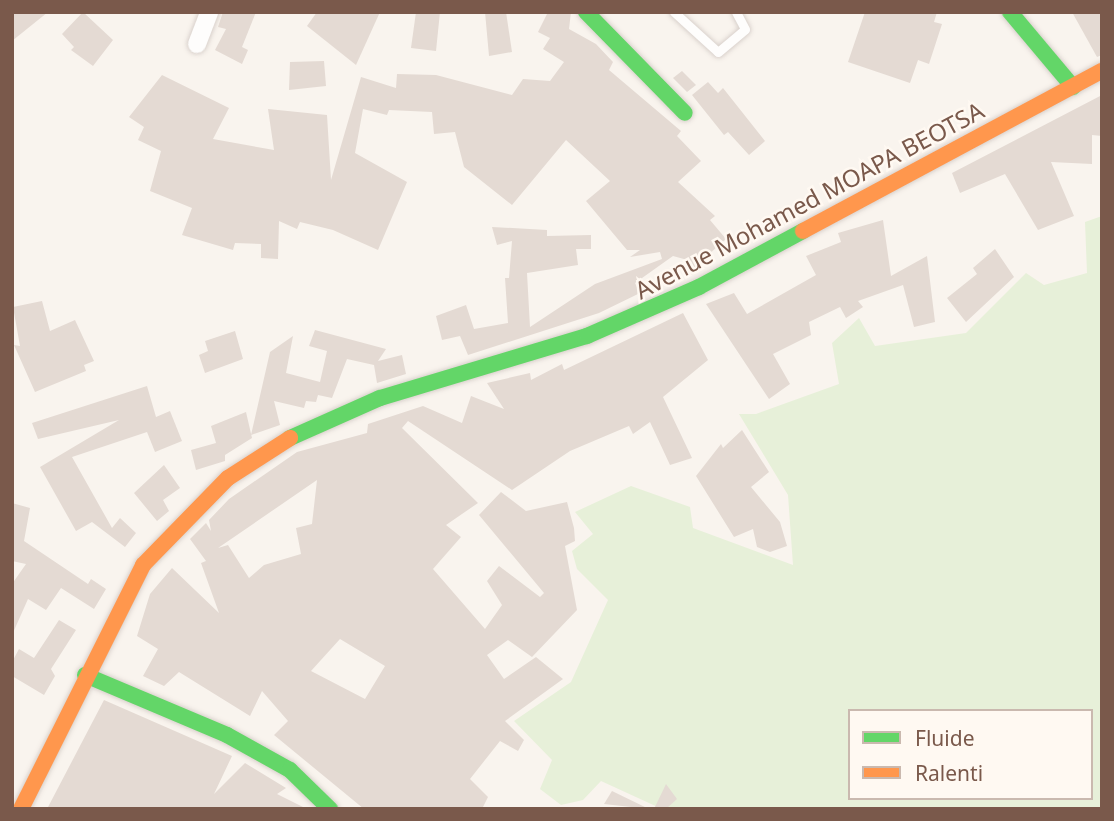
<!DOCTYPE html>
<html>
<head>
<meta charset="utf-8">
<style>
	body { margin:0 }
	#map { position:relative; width:1114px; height:821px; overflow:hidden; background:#f9f4ee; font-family:"Noto Sans",sans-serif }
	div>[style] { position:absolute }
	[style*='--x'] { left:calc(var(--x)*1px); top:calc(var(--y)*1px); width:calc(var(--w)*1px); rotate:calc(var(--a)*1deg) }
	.green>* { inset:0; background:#e7f0d9 }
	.building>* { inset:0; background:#e4dad3 }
	.roads { filter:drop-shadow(0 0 2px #d9d1cc) drop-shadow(0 0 2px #d9d1cc) }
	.lane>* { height:9px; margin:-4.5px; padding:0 4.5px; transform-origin:4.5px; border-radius:4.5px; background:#fefdfc }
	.street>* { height:18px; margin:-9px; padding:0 9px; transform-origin:9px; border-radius:9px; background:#fefdfc }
	.fast>* { height:16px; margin:-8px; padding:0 8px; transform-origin:8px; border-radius:8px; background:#63d668 }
	.slow>* { height:16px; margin:-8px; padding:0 8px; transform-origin:8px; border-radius:8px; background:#ff974d }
	span { translate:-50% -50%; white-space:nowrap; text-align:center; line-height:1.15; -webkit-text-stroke:5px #fff9f2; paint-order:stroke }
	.street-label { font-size:24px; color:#7a594b }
	.frame { position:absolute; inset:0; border:14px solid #7a594b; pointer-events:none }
	.legend { position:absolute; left:848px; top:709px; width:245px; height:91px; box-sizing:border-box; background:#fff9f2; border:2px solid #cab9af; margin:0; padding:9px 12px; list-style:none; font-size:21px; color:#7a594b }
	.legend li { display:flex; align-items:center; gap:14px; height:35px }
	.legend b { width:35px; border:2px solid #cab9af }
</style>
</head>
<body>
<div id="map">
	<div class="green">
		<div style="clip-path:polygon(evenodd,1102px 216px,1102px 809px,662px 809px,601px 781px,583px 800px,561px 805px,540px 789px,552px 760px,514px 721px,571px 682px,608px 600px,577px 569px,572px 551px,593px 534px,575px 512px,631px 486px,690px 507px,693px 528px,793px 565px,788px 495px,739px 414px,756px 414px,839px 384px,832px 343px,859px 318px,875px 346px,966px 333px,1026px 273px,1044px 285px,1087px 273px,1085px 222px,1102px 216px,850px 711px,1091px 711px,1091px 798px,850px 798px,850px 711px)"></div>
	</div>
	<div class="building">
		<div style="clip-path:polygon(12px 12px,48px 12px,12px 41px)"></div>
		<div style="clip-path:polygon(83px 12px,113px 40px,93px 66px,71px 50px,74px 47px,62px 34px)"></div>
		<div style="clip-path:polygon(223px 12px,256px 12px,242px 47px,248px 50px,242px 64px,215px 50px,226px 29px,218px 27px)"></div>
		<div style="clip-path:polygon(317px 12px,380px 12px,356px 65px,307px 26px)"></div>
		<div style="clip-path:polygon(416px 12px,440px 12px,436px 51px,411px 48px)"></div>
		<div style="clip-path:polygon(485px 12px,506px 12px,512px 52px,489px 56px)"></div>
		<div style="clip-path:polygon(548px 12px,571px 12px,569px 29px,596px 44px,613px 62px,609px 70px,681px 131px,677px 136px,701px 161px,678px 182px,715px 216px,710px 220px,726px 239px,708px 255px,712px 260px,696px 270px,691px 261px,673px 256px,635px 283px,640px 293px,599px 313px,468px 355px,460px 336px,442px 340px,436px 316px,466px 305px,474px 329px,508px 323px,505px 278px,509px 278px,512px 241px,497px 245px,492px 227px,547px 230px,547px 236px,591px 235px,591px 249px,576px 249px,578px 265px,527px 273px,530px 327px,595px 284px,662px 259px,660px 252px,630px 257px,640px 250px,627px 250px,586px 201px,610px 181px,566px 140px,512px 205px,464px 167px,455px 132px,434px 134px,432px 112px,389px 110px,387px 115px,363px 109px,355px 153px,407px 182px,378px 250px,333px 230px,300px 222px,297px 229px,279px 221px,278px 259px,261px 258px,261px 244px,235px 243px,233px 250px,182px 235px,192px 208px,150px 191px,161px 151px,138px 140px,144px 127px,129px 117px,162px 75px,229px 108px,213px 139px,274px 150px,268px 109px,327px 115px,331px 180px,361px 77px,396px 88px,397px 74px,436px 75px,512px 95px,523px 79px,550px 81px,564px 62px,543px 49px,550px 38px,538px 32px)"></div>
		<div style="clip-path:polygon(865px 12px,937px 12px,934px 22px,942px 24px,929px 64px,918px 60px,910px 83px,848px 62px)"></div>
		<div style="clip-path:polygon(1072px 12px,1102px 12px,1102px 55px,1097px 57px)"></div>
		<div style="clip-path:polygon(324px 61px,326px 86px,289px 90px,290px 62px)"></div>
		<div style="clip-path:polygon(682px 71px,696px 85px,687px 92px,673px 78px)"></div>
		<div style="clip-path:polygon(708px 82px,718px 93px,723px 88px,765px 141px,749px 155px,728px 132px,724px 135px,692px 95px)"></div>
		<div style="clip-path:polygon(1102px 95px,1102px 136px,1092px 135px,1092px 164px,1051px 162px,1074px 216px,1038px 230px,1005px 174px,960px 193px,952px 173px)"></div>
		<div style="clip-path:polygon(883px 220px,891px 276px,927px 256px,935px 322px,914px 327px,903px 285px,858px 301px,863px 307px,846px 318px,840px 307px,809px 322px,811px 335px,773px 354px,790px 384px,769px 399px,706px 304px,734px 293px,747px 314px,816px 275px,806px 256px,841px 242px,838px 233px)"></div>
		<div style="clip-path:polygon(995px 249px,1014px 277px,966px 322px,947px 298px,977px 274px,973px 268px)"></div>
		<div style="clip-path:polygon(42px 301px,50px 331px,75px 320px,94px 361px,84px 365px,86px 371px,35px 392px,14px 345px,20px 346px,13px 307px)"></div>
		<div style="clip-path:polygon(evenodd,683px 313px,708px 360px,663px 397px,692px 458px,670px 465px,650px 422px,633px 434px,629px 426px,570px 451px,512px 490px,408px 421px,402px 428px,478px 503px,446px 525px,461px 537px,433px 569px,485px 629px,502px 605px,487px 581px,499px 566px,540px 597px,544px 593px,479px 515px,501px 492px,526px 511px,567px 502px,574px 528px,575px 541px,565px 546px,577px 610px,532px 657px,508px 640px,487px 655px,504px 679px,536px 657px,563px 679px,505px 721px,524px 740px,518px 751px,500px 741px,470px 779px,488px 797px,482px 809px,364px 809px,274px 735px,288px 721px,262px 691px,250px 716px,179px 672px,164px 686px,143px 676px,158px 649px,137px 636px,150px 594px,172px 568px,219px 613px,201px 563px,206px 561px,190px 539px,206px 523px,211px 531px,209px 520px,229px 499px,297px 452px,367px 433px,368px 424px,423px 406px,462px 423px,471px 396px,504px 409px,487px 383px,530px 373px,531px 380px,562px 364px,564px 370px,683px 313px,317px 480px,312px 524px,296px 528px,301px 554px,264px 565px,249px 578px,228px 545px,218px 548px,317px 480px,683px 313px,340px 639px,385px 666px,365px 699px,311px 671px,340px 639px)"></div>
		<div style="clip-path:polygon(315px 330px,386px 349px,378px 361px,402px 355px,406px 374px,377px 383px,374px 365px,347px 359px,332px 398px,318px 395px,316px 402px,306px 401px,304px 408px,274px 401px,280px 425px,251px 435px,270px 352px,293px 336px,286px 373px,320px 382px,327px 351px,309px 346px)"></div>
		<div style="clip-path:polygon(235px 331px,243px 359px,205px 373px,199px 355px,208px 351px,205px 341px)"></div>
		<div style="clip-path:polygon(147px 386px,156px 417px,170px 411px,182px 441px,155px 452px,147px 432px,72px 457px,112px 528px,120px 518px,136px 533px,125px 547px,92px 522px,76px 531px,40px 467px,119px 420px,38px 439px,32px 423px)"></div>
		<div style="clip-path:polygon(246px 412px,252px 438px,225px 455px,225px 461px,196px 470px,191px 450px,216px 443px,211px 426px)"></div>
		<div style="clip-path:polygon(742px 430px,769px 472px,751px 487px,780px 522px,787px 546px,770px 552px,757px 547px,753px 529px,734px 537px,696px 476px,721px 444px,723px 448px)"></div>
		<div style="clip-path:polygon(164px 465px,180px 488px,163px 500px,169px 511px,157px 521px,134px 493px)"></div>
		<div style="clip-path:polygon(12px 503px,30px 508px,24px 541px,88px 584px,91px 579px,106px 589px,94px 609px,61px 588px,46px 610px,28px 599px,12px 635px,12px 584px,26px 564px,12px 561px)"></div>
		<div style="clip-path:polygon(59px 620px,76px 630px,51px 669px,55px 676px,44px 695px,12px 676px,12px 662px,19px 649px,34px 658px)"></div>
		<div style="clip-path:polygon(104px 700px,232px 756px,214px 794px,245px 763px,286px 788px,277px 794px,307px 809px,47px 809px)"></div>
		<div style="clip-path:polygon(666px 784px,677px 799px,666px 809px,654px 809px)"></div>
		<div style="clip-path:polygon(612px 791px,649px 809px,604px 804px)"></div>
	</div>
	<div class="roads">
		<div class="lane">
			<div style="--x:674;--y:12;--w:59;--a:42.3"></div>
			<div style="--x:718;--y:52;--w:35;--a:-40"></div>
			<div style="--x:745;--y:29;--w:19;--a:-118"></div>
		</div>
		<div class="street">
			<div style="--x:197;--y:44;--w:34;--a:-69"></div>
		</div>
		<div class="fast">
			<div style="--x:586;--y:12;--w:141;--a:45.6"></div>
			<div style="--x:1010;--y:12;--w:98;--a:50"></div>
			<div style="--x:290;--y:438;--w:98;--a:-24"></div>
			<div style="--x:380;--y:398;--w:216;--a:-16.7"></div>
			<div style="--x:587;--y:336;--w:122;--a:-23.6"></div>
			<div style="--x:699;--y:287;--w:118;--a:-28.3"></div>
			<div style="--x:85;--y:675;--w:154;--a:22.9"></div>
			<div style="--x:227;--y:735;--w:72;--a:29.1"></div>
			<div style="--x:290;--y:770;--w:56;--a:44.3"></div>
		</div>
		<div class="slow">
			<div style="--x:803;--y:231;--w:339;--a:-28.2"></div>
			<div style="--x:21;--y:809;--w:273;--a:-63.4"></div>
			<div style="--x:143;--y:565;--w:122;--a:-45.7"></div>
			<div style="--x:228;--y:478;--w:74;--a:-32.8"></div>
		</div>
	</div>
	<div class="street-label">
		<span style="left:809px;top:200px;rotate:-28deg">Avenue Mohamed MOAPA BEOTSA</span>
	</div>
	<div class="frame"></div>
	<ul class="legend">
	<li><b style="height:9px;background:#63d668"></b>Fluide</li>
	<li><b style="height:9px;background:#ff974d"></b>Ralenti</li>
	</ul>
</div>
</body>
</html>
